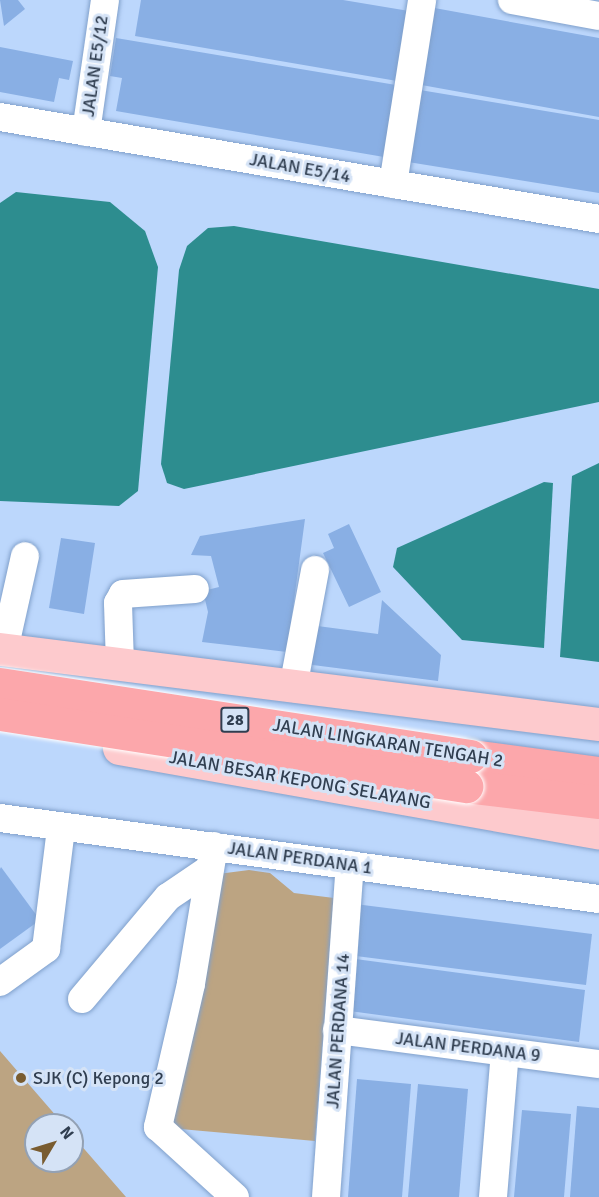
<!DOCTYPE html>
<html>
<head>
<meta charset="utf-8">
<style>
	body { margin:0 }
	#map { position:relative; width:599px; height:1197px; overflow:hidden; background:#bcd7fc; font-family:Signika,sans-serif }
	div>[style] { position:absolute }
	[style*='--x'] { left:calc(var(--x)*1px); top:calc(var(--y)*1px); width:calc(var(--w)*1px); rotate:calc(var(--a)*1deg) }
	.green>* { inset:0; background:#bca482 }
	.water>* { inset:0; background:#2d8d8f }
	.building>* { inset:0; background:#89afe4 }
	.roads { filter:drop-shadow(0 0 2px #80a0cb) drop-shadow(0 0 2px #80a0cb) }
	.minor>* { height:28px; margin:-14px; padding:0 14px; transform-origin:14px; border-radius:14px; background:#fff }
	.major>* { height:33px; margin:-16.5px; padding:0 16.5px; transform-origin:16.5px; border-radius:16.5px; background:#fdcacd }
	.highway>* { height:33px; margin:-16.5px; padding:0 16.5px; transform-origin:16.5px; border-radius:16.5px; background:#fca7ab }
	.bridges { filter:drop-shadow(0 0 2px #fff) drop-shadow(0 0 2px #fff) }
	.highway-bridge>* { height:33px; margin:-16.5px; padding:0 16.5px; transform-origin:16.5px; border-radius:16.5px; background:#fca7ab }
	.dots>* { width:16px; height:16px; translate:-50% -50%; box-sizing:border-box; border:3px solid #d5e3f6; border-radius:50% }
	span { translate:-50% -50%; white-space:nowrap; text-align:center; line-height:1.15; -webkit-text-stroke:6px #d5e3f6; paint-order:stroke }
	.shield-label span { padding:2px 4px; background:#d5e3f6; border:2px solid; border-radius:4px; -webkit-text-stroke-width:0 }
	.shield-label { font-size:16px; color:#303e50; font-weight:700 }
	.street-label { font-size:18px; color:#303e50 }
	.poi-label { font-size:18px; color:#303e50 }
	.left { translate:0 -50%; text-align:left }
	.north { position:absolute; left:24px; top:1113px; width:60px; height:60px; box-sizing:border-box; background:#d5e3f6; border:2px solid #93a1b4; border-radius:50%; rotate:52deg; font-size:16px; font-weight:700; line-height:24px; text-align:center; color:#303e50 }
	.north::after { content:''; display:block; margin:auto; width:21px; height:27px; background:#795c30; clip-path:polygon(50% 0,100% 100%,50% 72%,0 100%) }
</style>
</head>
<body>
<div id="map">
	<div class="green">
		<div style="clip-path:polygon(249px 870px,270px 873px,294px 893px,334px 898px,315px 1141px,158px 1127px,218px 874px)"></div>
		<div style="clip-path:polygon(0 1051px,64px 1125px,36px 1125px,36px 1161px,72px 1161px,72px 1135px,126px 1197px,0 1197px)"></div>
	</div>
	<div class="water">
		<div style="clip-path:polygon(16px 192px,110px 202px,145px 231px,158px 267px,138px 491px,119px 506px,0 501px,0 203px)"></div>
		<div style="clip-path:polygon(234px 226px,599px 289px,599px 402px,184px 489px,167px 483px,161px 464px,179px 270px,187px 246px,208px 228px)"></div>
		<div style="clip-path:polygon(599px 463px,599px 662px,560px 657px,572px 476px)"></div>
		<div style="clip-path:polygon(544px 482px,553px 483px,544px 648px,462px 640px,393px 567px,397px 548px)"></div>
	</div>
	<div class="building">
		<div style="clip-path:polygon(0 0,18px 0,25px 9px,4px 26px)"></div>
		<div style="clip-path:polygon(141px 0,343px 0,409px 11px,397px 81px,135px 36px)"></div>
		<div style="clip-path:polygon(429px 7px,599px 38px,599px 117px,416px 84px)"></div>
		<div style="clip-path:polygon(116px 38px,396px 85px,384px 157px,116px 111px,122px 78px,110px 76px)"></div>
		<div style="clip-path:polygon(0 47px,73px 61px,69px 80px,59px 78px,54px 102px,0 92px)"></div>
		<div style="clip-path:polygon(414px 89px,599px 120px,599px 193px,402px 161px)"></div>
		<div style="clip-path:polygon(305px 519px,287px 652px,202px 642px,208px 612px,203px 591px,219px 587px,211px 556px,191px 555px,200px 536px)"></div>
		<div style="clip-path:polygon(349px 524px,381px 592px,349px 607px,323px 553px,334px 548px,328px 534px)"></div>
		<div style="clip-path:polygon(61px 538px,95px 543px,84px 614px,49px 608px)"></div>
		<div style="clip-path:polygon(382px 600px,441px 655px,438px 681px,305px 664px,310px 625px,378px 634px)"></div>
		<div style="clip-path:polygon(1px 867px,40px 920px,0 949px,0 869px)"></div>
		<div style="clip-path:polygon(355px 904px,592px 934px,586px 985px,348px 955px)"></div>
		<div style="clip-path:polygon(348px 958px,585px 990px,579px 1042px,342px 1010px)"></div>
		<div style="clip-path:polygon(357px 1079px,411px 1084px,402px 1197px,348px 1197px)"></div>
		<div style="clip-path:polygon(418px 1084px,468px 1089px,459px 1197px,408px 1197px)"></div>
		<div style="clip-path:polygon(577px 1106px,599px 1108px,599px 1197px,570px 1197px)"></div>
		<div style="clip-path:polygon(522px 1110px,571px 1114px,564px 1197px,514px 1197px)"></div>
	</div>
	<div class="roads">
		<div class="minor">
			<div style="--x:512;--y:0;--w:88;--a:10.4"></div>
			<div style="--x:0;--y:117;--w:608;--a:9.66"></div>
			<div style="--x:86;--y:132;--w:133;--a:-81.8"></div>
			<div style="--x:393;--y:184;--w:186;--a:-81"></div>
			<div style="--x:4;--y:650;--w:96;--a:-77.4"></div>
			<div style="--x:120;--y:664;--w:61;--a:-91.9"></div>
			<div style="--x:118;--y:603;--w:10;--a:-61"></div>
			<div style="--x:123;--y:594;--w:72;--a:-4"></div>
			<div style="--x:293;--y:688;--w:120;--a:-79.4"></div>
			<div style="--x:0;--y:818;--w:604;--a:7.7"></div>
			<div style="--x:214;--y:846;--w:140;--a:99.5"></div>
			<div style="--x:191;--y:984;--w:147;--a:103"></div>
			<div style="--x:158;--y:1127;--w:104;--a:42.3"></div>
			<div style="--x:0;--y:982;--w:57;--a:-35.7"></div>
			<div style="--x:46;--y:949;--w:121;--a:-82.9"></div>
			<div style="--x:82;--y:999;--w:133;--a:-49.9"></div>
			<div style="--x:168;--y:897;--w:48;--a:-34"></div>
			<div style="--x:337;--y:1030;--w:264;--a:7.4"></div>
			<div style="--x:326;--y:1197;--w:333;--a:-85.9"></div>
			<div style="--x:493;--y:1197;--w:145;--a:-85.3"></div>
		</div>
		<div class="major">
			<div style="--x:0;--y:649;--w:604;--a:7.14"></div>
			<div style="--x:119;--y:748;--w:487;--a:10"></div>
		</div>
		<div class="highway">
			<div style="--x:471;--y:756;--w:129;--a:7.6"></div>
			<div style="--x:466;--y:786;--w:134;--a:6.9"></div>
		</div>
	</div>
	<div class="bridges">
		<div class="highway-bridge">
			<div style="--x:0;--y:684;--w:476;--a:8.7"></div>
			<div style="--x:0;--y:714;--w:472;--a:8.8"></div>
		</div>
	</div>
	<div class="dots">
		<div style="left:21px;top:1078px;background:#795c30"></div>
	</div>
	<div class="shield-label">
		<span style="left:235px;top:720px">28</span>
	</div>
	<div class="street-label">
		<span style="left:95px;top:66px;rotate:-82deg">JALAN E5/12</span>
		<span style="left:300px;top:168px;rotate:10deg">JALAN E5/14</span>
		<span style="left:388px;top:743px;rotate:9deg">JALAN LINGKARAN TENGAH 2</span>
		<span style="left:300px;top:780px;rotate:10deg">JALAN BESAR KEPONG SELAYANG</span>
		<span style="left:300px;top:858px;rotate:8deg">JALAN PERDANA 1</span>
		<span style="left:338px;top:1031px;rotate:-86deg">JALAN PERDANA 14</span>
		<span style="left:468px;top:1047px;rotate:7deg">JALAN PERDANA 9</span>
	</div>
	<div class="poi-label">
		<span class="left" style="left:33px;top:1078px">SJK (C) Kepong 2</span>
	</div>
	<div class="north">N</div>
</div>
</body>
</html>
